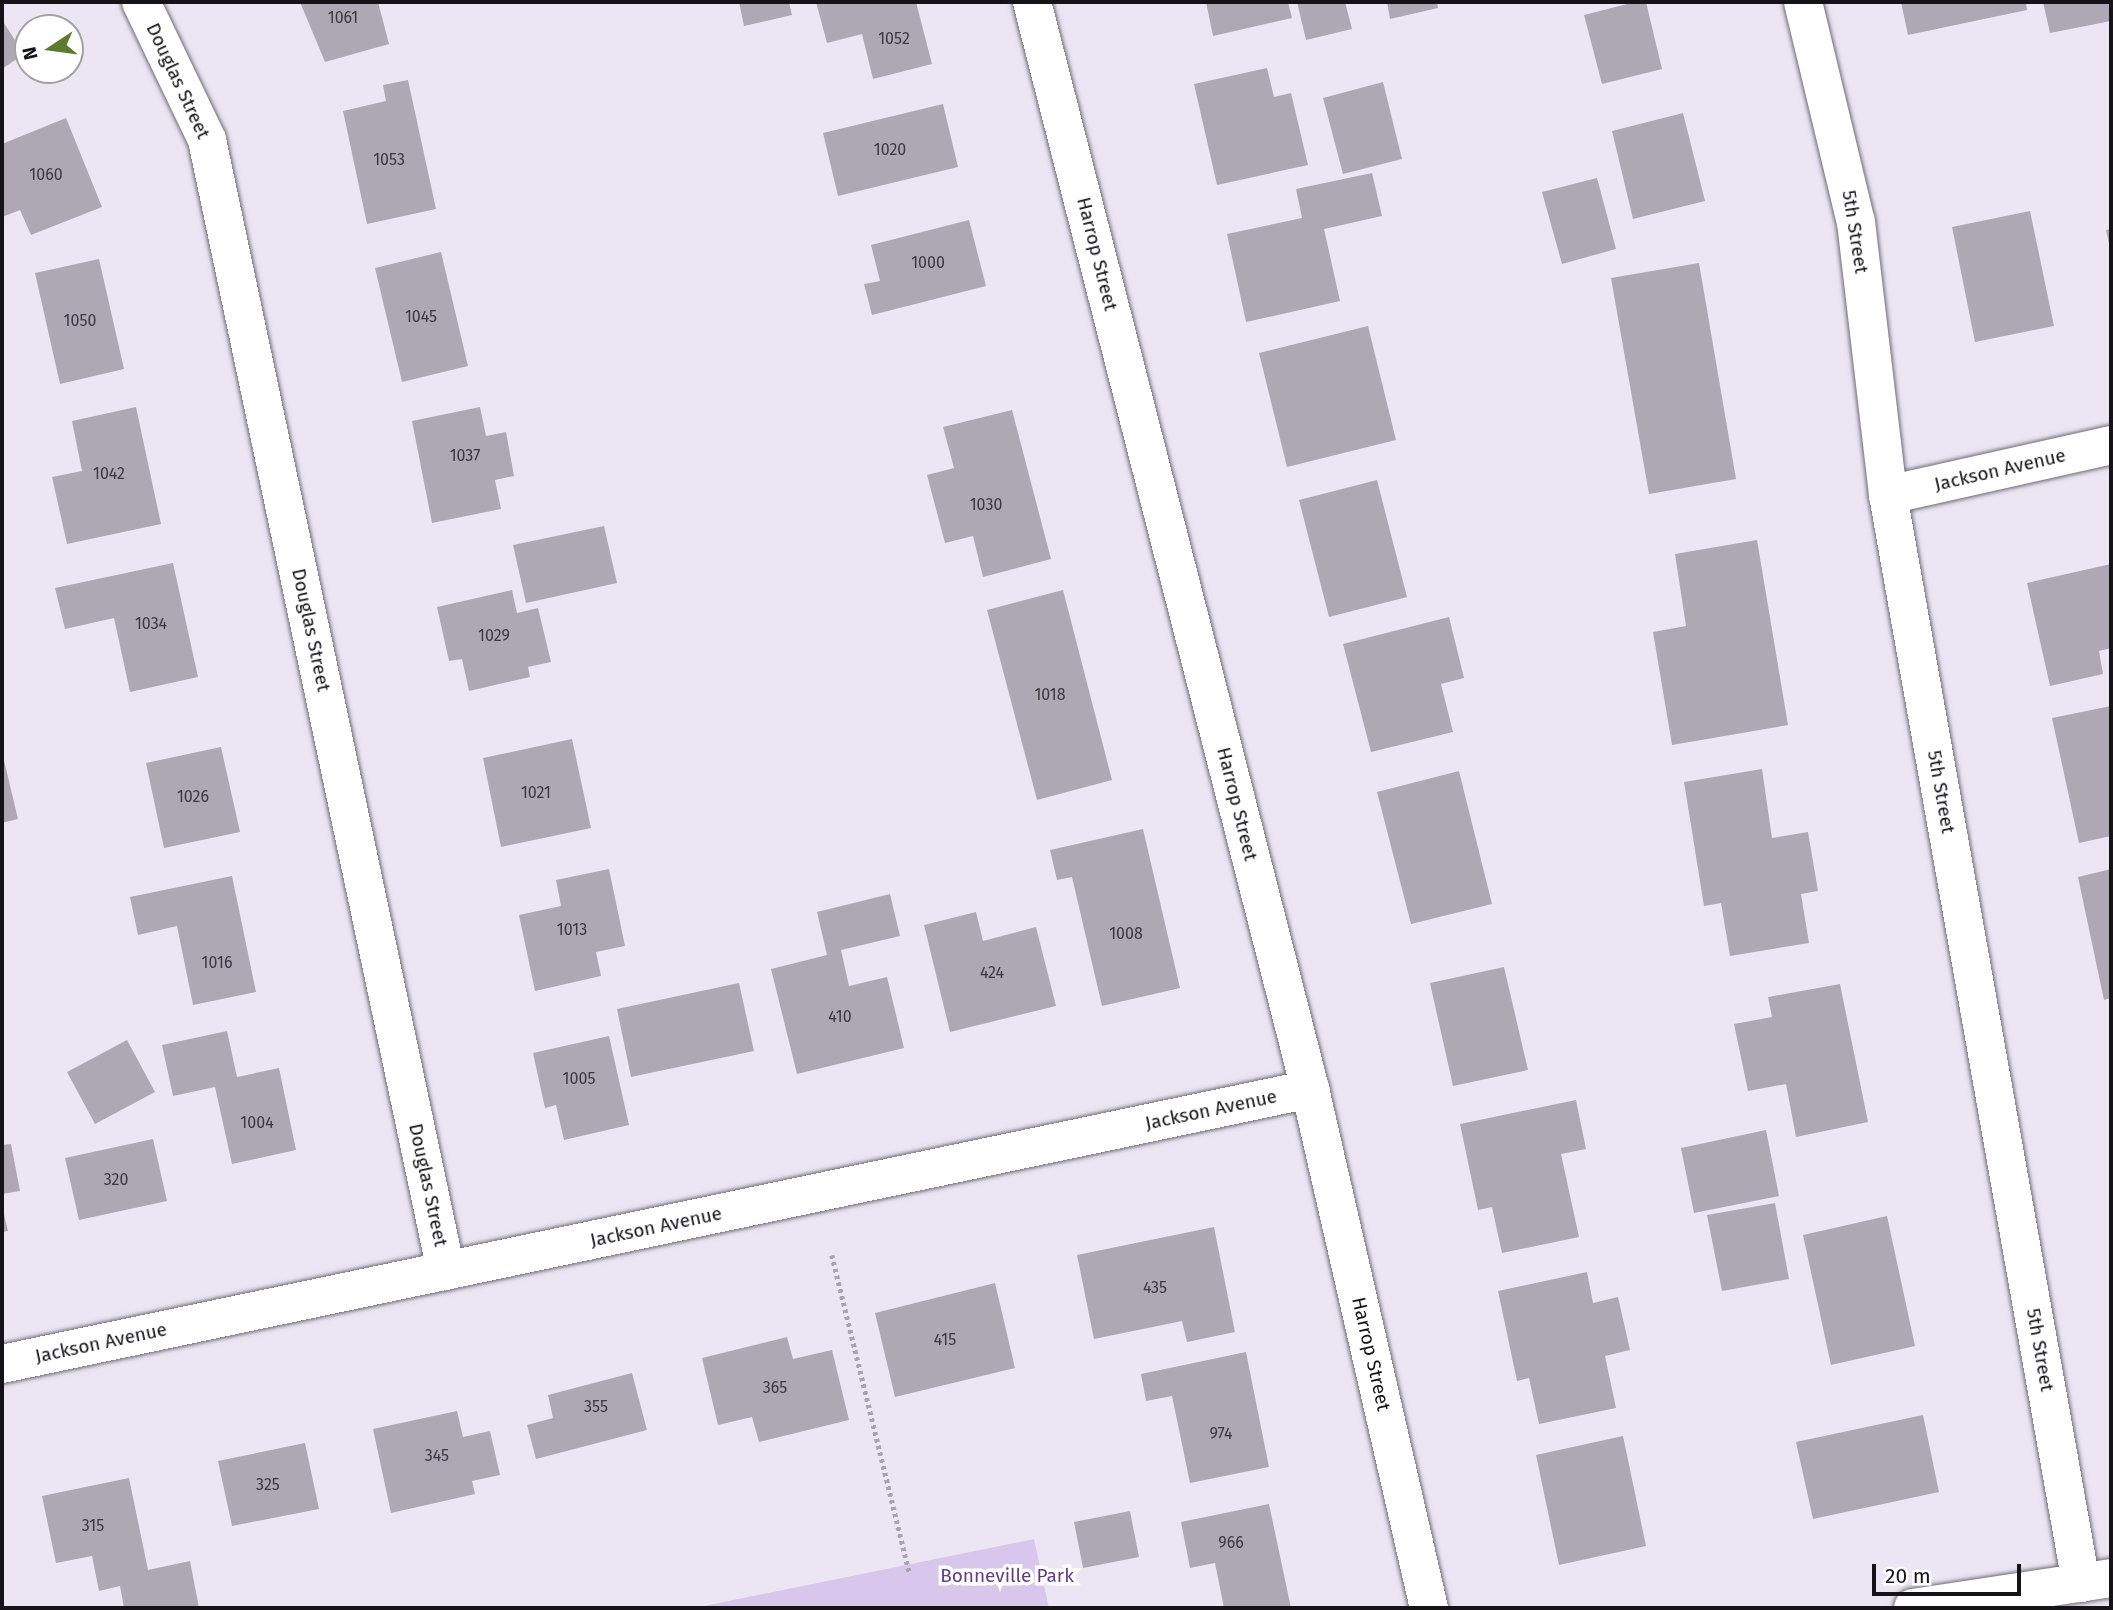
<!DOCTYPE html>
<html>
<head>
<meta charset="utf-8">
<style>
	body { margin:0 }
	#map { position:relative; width:2113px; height:1610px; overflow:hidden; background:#ece6f4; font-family:"Fira Sans",sans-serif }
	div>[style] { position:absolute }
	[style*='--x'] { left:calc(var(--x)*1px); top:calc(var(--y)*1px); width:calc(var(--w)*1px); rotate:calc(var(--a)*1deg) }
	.green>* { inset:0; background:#d8c6ed }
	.building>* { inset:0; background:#aea8b5 }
	.path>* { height:4.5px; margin-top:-2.25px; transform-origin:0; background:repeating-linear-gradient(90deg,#a8a3ae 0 3.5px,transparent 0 7px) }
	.roads { filter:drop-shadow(0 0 2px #706a77) drop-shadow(0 0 2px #706a77) }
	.street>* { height:38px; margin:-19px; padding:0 19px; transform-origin:19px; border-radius:19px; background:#fff }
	span { translate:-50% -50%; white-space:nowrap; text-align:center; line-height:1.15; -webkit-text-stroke:7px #fff; paint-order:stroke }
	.number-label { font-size:16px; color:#3b383e }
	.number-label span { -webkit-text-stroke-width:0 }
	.street-label { font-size:19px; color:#151317 }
	.park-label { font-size:19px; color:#623d83 }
	.frame { position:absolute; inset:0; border:4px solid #151317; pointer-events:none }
	.north { position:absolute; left:14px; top:14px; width:70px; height:70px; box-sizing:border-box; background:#fff; border:2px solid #a1a1a2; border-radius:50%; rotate:257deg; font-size:19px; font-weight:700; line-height:28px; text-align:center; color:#151317 }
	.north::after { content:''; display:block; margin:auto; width:24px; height:32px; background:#5e7a2e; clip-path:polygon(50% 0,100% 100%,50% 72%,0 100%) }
	.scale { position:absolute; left:1872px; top:1564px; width:149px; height:32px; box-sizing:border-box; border:4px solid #151317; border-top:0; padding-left:9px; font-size:21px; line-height:24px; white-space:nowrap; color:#151317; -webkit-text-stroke:5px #fff; paint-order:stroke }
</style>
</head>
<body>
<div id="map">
	<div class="green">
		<div style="clip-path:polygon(1034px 1539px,1049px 1608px,694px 1608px)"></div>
	</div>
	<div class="building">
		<div style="clip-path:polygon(300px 2px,378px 2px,389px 44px,325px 62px)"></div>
		<div style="clip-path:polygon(739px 2px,789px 2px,792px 15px,744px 26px)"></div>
		<div style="clip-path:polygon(816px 2px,916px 2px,932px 64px,873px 79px,862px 34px,827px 43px)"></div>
		<div style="clip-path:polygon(1206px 2px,1288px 2px,1292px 18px,1213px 36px)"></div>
		<div style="clip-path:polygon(1297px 2px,1345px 2px,1352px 29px,1306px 40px)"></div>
		<div style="clip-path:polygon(1387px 2px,1437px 2px,1438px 8px,1390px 19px)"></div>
		<div style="clip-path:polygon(1635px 2px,1646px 2px,1662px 69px,1602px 84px,1584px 15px)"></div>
		<div style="clip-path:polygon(1901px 2px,2026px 2px,2027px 10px,1908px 35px)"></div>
		<div style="clip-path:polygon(2043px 2px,2111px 2px,2111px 21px,2050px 33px)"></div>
		<div style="clip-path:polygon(2px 20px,24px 54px,2px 69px)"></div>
		<div style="clip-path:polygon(1267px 68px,1274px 97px,1291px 93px,1308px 165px,1217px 185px,1194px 84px)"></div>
		<div style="clip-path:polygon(408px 80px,436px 209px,367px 224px,343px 111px,386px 101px,383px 85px)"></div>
		<div style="clip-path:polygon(1383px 82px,1402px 159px,1343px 174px,1323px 98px)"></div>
		<div style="clip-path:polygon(943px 104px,958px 167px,838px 196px,823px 133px)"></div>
		<div style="clip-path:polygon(1683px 113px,1705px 201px,1633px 219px,1612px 131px)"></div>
		<div style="clip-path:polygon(66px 118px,102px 207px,31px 235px,20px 210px,2px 217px,2px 144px)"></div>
		<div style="clip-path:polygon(1372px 173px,1382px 216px,1324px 229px,1340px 301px,1246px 322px,1227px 234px,1302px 218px,1296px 189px)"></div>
		<div style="clip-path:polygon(1597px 178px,1616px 249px,1562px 264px,1542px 192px)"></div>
		<div style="clip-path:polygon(2030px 211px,2054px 326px,1975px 342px,1952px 227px)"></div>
		<div style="clip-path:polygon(969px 220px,986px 286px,872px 315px,864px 284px,880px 281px,871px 245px)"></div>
		<div style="clip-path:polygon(2111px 229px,2111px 248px,2110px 248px,2106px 230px)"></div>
		<div style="clip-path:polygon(441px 252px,468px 366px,402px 382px,375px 268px)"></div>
		<div style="clip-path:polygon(99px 259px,124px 369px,60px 384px,35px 273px)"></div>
		<div style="clip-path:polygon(1699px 263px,1736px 479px,1649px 494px,1611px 278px)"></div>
		<div style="clip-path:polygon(1368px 326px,1396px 440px,1287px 467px,1259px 353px)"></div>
		<div style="clip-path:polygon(136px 407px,161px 524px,67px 544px,52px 477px,82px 471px,72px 421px)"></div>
		<div style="clip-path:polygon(480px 407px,486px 436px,506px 432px,514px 476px,495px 480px,501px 509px,432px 523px,412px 421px)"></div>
		<div style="clip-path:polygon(1012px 410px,1051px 559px,983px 577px,973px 536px,945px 543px,927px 475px,954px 468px,943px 427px)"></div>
		<div style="clip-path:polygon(1377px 480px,1407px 597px,1329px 617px,1299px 500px)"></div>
		<div style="clip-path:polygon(604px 526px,617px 583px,526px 603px,513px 545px)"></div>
		<div style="clip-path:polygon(1757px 540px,1788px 725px,1672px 745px,1653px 632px,1686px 626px,1675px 554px)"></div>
		<div style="clip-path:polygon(173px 563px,198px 677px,130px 692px,114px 618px,65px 629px,55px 588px)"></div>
		<div style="clip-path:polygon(2111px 564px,2111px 648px,2099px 651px,2103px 674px,2050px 686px,2027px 583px)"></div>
		<div style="clip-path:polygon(512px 590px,517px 613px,538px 608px,551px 662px,528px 667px,530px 677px,469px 691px,462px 659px,449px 661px,437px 607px)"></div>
		<div style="clip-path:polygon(1063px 590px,1112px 780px,1037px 800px,987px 610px)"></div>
		<div style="clip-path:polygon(1449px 617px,1464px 678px,1441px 684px,1453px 732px,1371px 752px,1343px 644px)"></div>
		<div style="clip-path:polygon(2111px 706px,2111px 836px,2079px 843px,2052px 718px)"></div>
		<div style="clip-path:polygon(572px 739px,591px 828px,501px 847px,483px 758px)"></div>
		<div style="clip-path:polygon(221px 747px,240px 832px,164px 848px,146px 763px)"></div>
		<div style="clip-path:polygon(2px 752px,18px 819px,2px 823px)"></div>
		<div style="clip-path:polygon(1762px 769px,1772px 838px,1808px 832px,1818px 891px,1801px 894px,1809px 943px,1730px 956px,1721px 903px,1704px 906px,1684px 782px)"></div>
		<div style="clip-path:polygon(1459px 771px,1492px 904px,1411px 924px,1377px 792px)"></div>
		<div style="clip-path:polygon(1143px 829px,1180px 988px,1102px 1006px,1072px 877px,1057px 880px,1050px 850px)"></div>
		<div style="clip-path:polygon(609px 869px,625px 946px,596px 952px,601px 976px,535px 991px,519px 915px,561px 906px,556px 880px)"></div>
		<div style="clip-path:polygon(2111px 869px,2111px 998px,2104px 1000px,2078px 877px)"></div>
		<div style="clip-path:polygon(232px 876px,256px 992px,193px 1005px,177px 926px,138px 935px,130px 897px)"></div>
		<div style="clip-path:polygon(890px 894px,900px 936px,841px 950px,849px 986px,887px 977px,904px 1048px,797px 1074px,771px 969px,827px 955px,817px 912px)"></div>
		<div style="clip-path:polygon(976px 912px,983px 941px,1036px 927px,1056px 1006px,950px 1032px,924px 925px)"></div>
		<div style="clip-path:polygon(1504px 967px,1528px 1070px,1453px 1086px,1430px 983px)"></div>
		<div style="clip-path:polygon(739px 983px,754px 1051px,631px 1077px,617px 1009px)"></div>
		<div style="clip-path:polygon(1840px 984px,1868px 1122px,1796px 1137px,1786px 1084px,1748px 1091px,1734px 1024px,1772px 1017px,1768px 997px)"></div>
		<div style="clip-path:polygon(227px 1031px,237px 1077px,279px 1068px,296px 1150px,232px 1164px,215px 1087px,173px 1096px,162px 1045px)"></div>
		<div style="clip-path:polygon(609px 1036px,629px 1125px,564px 1140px,556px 1105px,545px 1108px,533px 1053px)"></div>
		<div style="clip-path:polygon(127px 1040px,155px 1092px,95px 1124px,67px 1072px)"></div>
		<div style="clip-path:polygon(1576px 1100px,1586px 1149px,1561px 1154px,1579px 1237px,1502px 1253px,1492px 1207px,1478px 1210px,1460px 1124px)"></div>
		<div style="clip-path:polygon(1766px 1130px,1779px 1196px,1694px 1213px,1681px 1148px)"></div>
		<div style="clip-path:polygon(153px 1139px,167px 1201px,79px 1220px,65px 1158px)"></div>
		<div style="clip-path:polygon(11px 1144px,20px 1191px,2px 1194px,2px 1145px)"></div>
		<div style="clip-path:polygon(1775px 1203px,1789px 1279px,1722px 1291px,1707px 1215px)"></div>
		<div style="clip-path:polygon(2px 1206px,8px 1231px,2px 1232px)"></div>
		<div style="clip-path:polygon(1887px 1216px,1915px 1346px,1831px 1365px,1803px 1235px)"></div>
		<div style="clip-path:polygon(1214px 1227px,1235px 1332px,1187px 1342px,1182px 1321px,1094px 1339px,1077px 1255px)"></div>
		<div style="clip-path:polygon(1587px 1272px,1593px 1303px,1618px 1297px,1630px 1350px,1605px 1356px,1616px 1408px,1539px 1424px,1529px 1378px,1517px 1381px,1498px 1291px)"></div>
		<div style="clip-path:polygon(995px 1283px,1015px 1368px,895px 1397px,875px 1313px)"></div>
		<div style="clip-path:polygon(787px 1337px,793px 1359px,832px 1350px,849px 1420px,759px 1442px,752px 1417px,718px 1425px,702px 1358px)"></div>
		<div style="clip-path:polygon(1246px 1352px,1269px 1467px,1190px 1483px,1172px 1396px,1146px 1401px,1141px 1374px)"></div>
		<div style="clip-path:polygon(632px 1373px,647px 1430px,536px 1459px,527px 1425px,553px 1418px,548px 1395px)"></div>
		<div style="clip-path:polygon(457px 1411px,463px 1437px,490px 1431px,500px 1475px,472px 1481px,475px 1494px,391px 1513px,373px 1429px)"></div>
		<div style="clip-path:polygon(1923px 1415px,1939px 1492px,1813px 1519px,1796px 1442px)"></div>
		<div style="clip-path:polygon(1623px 1436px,1646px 1546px,1559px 1565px,1536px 1455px)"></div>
		<div style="clip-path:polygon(305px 1443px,319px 1509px,232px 1526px,218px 1461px)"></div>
		<div style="clip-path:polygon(129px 1478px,148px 1570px,190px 1561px,199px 1608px,124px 1608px,120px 1586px,99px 1591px,92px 1556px,56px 1563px,42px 1496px)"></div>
		<div style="clip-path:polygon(1269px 1504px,1291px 1608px,1224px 1608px,1215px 1563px,1190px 1568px,1181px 1522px)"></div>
		<div style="clip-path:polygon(1130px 1511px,1139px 1557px,1083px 1568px,1074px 1522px)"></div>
	</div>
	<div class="path">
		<div style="--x:832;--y:1255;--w:326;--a:76.3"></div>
	</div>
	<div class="roads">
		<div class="street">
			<div style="--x:141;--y:2;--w:153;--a:64.4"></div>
			<div style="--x:207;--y:140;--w:1156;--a:78.07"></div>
			<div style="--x:1032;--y:2;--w:1122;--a:75.65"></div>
			<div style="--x:1310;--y:1089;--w:532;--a:77.09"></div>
			<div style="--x:1803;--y:2;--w:226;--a:76.5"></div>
			<div style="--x:1856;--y:222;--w:275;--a:83.3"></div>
			<div style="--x:1888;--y:495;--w:1105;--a:79.94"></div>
			<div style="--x:1888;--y:495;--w:229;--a:-12.6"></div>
			<div style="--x:2;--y:1364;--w:1337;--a:-11.87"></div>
			<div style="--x:1913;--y:1608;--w:200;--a:-8.6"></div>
		</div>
	</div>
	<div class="number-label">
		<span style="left:343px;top:18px">1061</span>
		<span style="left:894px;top:39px">1052</span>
		<span style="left:890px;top:150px">1020</span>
		<span style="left:389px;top:160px">1053</span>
		<span style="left:46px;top:175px">1060</span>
		<span style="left:928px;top:263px">1000</span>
		<span style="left:421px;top:317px">1045</span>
		<span style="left:80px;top:321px">1050</span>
		<span style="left:465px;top:456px">1037</span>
		<span style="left:109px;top:474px">1042</span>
		<span style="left:986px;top:505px">1030</span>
		<span style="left:151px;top:624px">1034</span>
		<span style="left:494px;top:636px">1029</span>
		<span style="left:1050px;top:695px">1018</span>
		<span style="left:536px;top:793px">1021</span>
		<span style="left:193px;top:797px">1026</span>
		<span style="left:572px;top:930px">1013</span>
		<span style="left:1126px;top:934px">1008</span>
		<span style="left:217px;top:963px">1016</span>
		<span style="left:992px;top:973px">424</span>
		<span style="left:840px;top:1017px">410</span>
		<span style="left:579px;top:1079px">1005</span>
		<span style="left:257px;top:1123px">1004</span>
		<span style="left:116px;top:1180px">320</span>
		<span style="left:1155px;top:1288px">435</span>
		<span style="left:945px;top:1340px">415</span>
		<span style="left:775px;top:1388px">365</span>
		<span style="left:596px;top:1407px">355</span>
		<span style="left:1221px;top:1434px">974</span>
		<span style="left:437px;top:1456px">345</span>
		<span style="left:268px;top:1485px">325</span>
		<span style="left:93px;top:1526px">315</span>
		<span style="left:1231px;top:1543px">966</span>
	</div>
	<div class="street-label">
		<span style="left:178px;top:81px;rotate:65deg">Douglas Street</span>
		<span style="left:1855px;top:232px;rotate:81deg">5th Street</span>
		<span style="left:1097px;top:254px;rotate:76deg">Harrop Street</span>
		<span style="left:2000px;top:470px;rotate:-13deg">Jackson Avenue</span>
		<span style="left:311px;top:630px;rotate:78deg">Douglas Street</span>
		<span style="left:1941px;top:792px;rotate:80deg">5th Street</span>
		<span style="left:1237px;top:804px;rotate:76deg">Harrop Street</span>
		<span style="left:1211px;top:1110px;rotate:-12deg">Jackson Avenue</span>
		<span style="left:428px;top:1185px;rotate:78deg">Douglas Street</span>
		<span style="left:656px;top:1227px;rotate:-12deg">Jackson Avenue</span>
		<span style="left:101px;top:1343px;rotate:-12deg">Jackson Avenue</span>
		<span style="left:2040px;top:1350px;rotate:80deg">5th Street</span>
		<span style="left:1371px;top:1354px;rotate:77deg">Harrop Street</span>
	</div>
	<div class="park-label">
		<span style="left:1007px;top:1576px">Bonneville Park</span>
	</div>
	<div class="frame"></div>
	<div class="north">N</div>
	<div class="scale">20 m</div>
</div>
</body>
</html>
